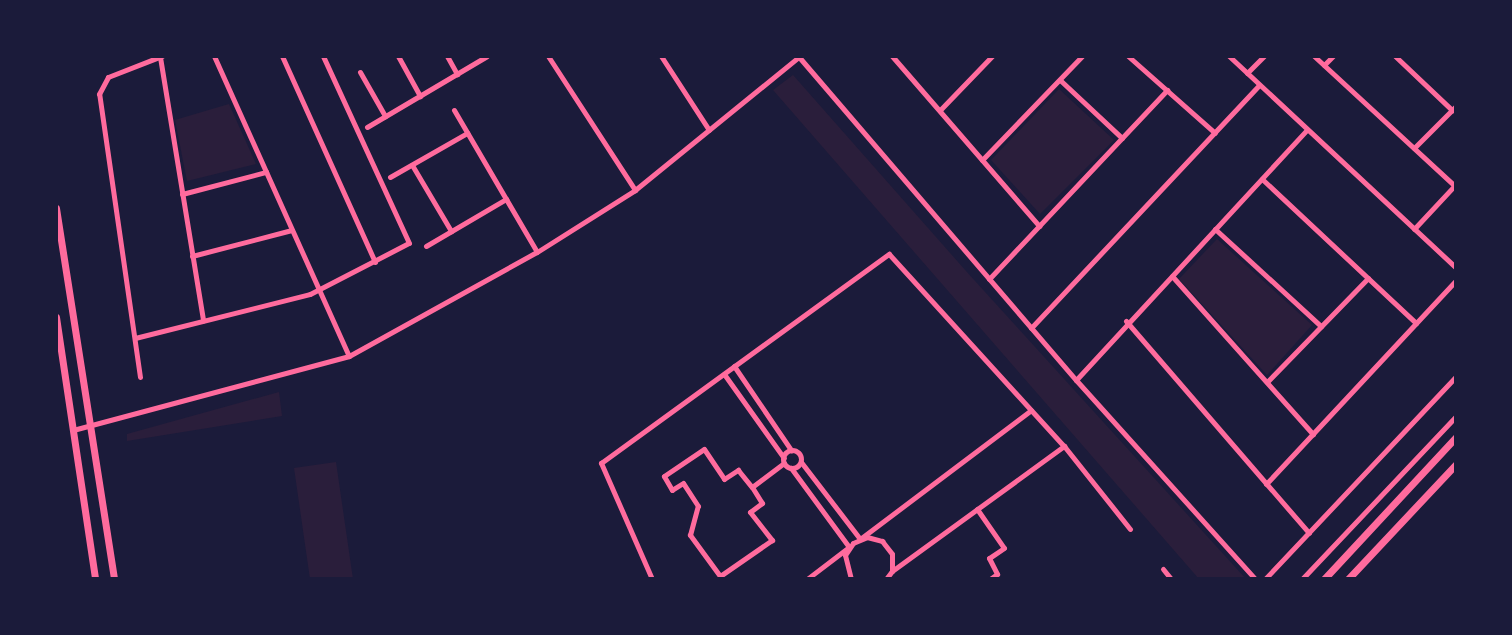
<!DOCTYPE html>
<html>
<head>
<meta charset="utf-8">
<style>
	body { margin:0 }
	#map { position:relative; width:1512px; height:635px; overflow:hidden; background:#1b1b3a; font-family:"Roboto Serif",serif }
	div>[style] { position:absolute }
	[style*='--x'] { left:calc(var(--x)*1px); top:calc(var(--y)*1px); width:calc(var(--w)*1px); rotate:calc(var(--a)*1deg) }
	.green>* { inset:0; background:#2a1e3b }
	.minor>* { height:5px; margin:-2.5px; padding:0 2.5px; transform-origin:2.5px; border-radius:2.5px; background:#ff6b9d }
	.minor>.ring { margin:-2.5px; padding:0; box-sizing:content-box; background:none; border:5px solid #ff6b9d; border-radius:50% }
	.tertiary>* { height:7px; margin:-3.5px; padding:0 3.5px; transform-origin:3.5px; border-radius:3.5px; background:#ff6b9d }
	span { translate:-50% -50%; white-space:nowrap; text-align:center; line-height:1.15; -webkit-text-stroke:7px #1b1b3a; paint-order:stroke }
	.frame { position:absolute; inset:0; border:58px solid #1b1b3a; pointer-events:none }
</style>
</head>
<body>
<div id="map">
	<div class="green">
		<div style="clip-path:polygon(793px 75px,966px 271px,1246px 579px,1199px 579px,773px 90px)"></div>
		<div style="clip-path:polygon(1059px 89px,1114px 140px,1040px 214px,991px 160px)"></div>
		<div style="clip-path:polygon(229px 104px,256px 164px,187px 181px,175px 120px)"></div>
		<div style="clip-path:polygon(1217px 239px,1312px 325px,1267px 375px,1179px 279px)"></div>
		<div style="clip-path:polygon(279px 392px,282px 416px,127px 441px,127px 434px)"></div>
		<div style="clip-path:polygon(336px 462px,353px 579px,310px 579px,294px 468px)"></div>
	</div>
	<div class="minor">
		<div style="--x:214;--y:56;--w:329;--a:65.8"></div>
		<div style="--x:282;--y:56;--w:226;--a:65.7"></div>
		<div style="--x:398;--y:56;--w:46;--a:61.2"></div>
		<div style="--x:447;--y:56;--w:21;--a:61"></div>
		<div style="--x:548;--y:56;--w:160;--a:57"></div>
		<div style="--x:661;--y:56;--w:88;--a:57"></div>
		<div style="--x:892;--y:56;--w:225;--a:49.1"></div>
		<div style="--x:1128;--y:56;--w:116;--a:41.5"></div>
		<div style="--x:1229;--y:56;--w:311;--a:43"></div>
		<div style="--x:1314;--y:56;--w:193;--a:42.7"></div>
		<div style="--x:1395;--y:56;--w:79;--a:43.5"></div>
		<div style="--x:160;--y:57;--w:267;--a:80.7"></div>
		<div style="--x:799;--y:57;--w:426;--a:49.4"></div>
		<div style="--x:1076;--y:380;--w:268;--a:48"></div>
		<div style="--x:1324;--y:65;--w:13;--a:-45"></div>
		<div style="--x:360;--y:72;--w:51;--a:60.4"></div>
		<div style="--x:1247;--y:73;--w:24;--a:-45"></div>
		<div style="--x:1060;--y:80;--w:85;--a:43.1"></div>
		<div style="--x:941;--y:109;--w:74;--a:-46.1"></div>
		<div style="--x:454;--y:110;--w:164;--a:59.7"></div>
		<div style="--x:367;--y:127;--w:139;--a:-30.6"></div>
		<div style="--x:1414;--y:148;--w:59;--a:-45"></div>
		<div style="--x:982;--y:160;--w:144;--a:-46.1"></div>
		<div style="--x:412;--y:165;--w:77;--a:59.4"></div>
		<div style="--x:390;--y:177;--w:89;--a:-29.7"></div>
		<div style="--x:1262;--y:179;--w:211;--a:43.1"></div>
		<div style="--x:182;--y:194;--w:87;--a:-14.7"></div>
		<div style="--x:1215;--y:229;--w:144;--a:42.5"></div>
		<div style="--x:1414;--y:229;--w:60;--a:-47"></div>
		<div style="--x:426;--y:246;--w:93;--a:-30.4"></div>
		<div style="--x:192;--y:256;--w:103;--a:-14.6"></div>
		<div style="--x:1172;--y:276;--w:212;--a:48.3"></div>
		<div style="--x:989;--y:279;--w:260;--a:-46.7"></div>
		<div style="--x:1126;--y:321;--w:280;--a:49.2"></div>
		<div style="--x:1031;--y:328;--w:333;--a:-46.8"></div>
		<div style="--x:135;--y:338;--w:180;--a:-14.1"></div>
		<div style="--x:310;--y:294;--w:111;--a:-27.3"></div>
		<div style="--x:409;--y:243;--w:206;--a:-114.7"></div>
		<div style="--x:734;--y:366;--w:102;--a:55.8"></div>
		<div style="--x:724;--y:374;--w:103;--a:54.5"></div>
		<div style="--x:140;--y:377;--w:286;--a:-98.2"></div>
		<div style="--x:99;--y:94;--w:19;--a:-62"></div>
		<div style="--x:108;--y:77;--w:58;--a:-21.3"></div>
		<div style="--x:1076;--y:380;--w:340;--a:-47.3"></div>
		<div style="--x:1267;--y:382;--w:145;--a:-45.8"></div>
		<div style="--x:73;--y:430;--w:286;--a:-15"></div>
		<div style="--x:349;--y:356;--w:215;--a:-29"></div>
		<div style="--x:537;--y:252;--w:116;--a:-32.3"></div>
		<div style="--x:635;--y:190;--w:213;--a:-39.1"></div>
		<div class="ring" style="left:783px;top:450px;width:13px;height:13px"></div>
		<div style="--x:801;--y:462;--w:97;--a:52.5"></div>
		<div style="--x:860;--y:539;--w:214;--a:-37"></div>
		<div style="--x:791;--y:468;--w:98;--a:53.7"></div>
		<div style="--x:849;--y:547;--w:53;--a:142.7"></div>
		<div style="--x:1266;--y:484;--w:279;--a:-47"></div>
		<div style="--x:752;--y:487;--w:19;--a:58"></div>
		<div style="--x:762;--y:503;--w:15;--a:143"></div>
		<div style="--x:750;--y:512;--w:36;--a:52"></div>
		<div style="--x:772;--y:540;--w:63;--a:145.3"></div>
		<div style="--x:720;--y:576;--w:51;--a:-126.2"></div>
		<div style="--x:690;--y:535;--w:30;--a:-75"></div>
		<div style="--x:698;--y:506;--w:27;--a:-123"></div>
		<div style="--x:683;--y:483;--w:13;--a:148"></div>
		<div style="--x:672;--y:490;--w:16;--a:-120"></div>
		<div style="--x:664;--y:476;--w:48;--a:-34"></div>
		<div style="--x:704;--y:449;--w:36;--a:56"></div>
		<div style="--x:724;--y:479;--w:17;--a:-33"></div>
		<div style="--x:738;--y:470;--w:22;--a:51"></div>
		<div style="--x:752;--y:487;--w:40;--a:-37"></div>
		<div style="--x:977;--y:509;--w:47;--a:55.3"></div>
		<div style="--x:1004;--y:548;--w:18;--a:146"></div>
		<div style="--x:989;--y:558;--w:18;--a:63"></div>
		<div style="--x:997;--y:574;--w:9;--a:144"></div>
		<div style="--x:1163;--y:569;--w:13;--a:51"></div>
		<div style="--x:892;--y:571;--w:213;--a:-36"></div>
		<div style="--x:652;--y:579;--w:127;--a:-113.7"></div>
		<div style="--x:601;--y:463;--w:356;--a:-36"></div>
		<div style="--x:889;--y:254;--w:260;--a:47.7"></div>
		<div style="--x:1064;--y:446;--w:106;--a:51.5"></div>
		<div style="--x:851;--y:579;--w:25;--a:-104"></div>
		<div style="--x:845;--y:555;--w:14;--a:-56"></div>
		<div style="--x:853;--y:543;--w:15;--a:-23"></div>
		<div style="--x:867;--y:537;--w:16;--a:15"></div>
		<div style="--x:882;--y:541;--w:16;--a:52"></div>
		<div style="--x:892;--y:554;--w:17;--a:90"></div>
		<div style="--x:892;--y:571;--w:10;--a:127"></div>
		<div style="--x:1265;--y:579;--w:279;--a:-46.7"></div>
		<div style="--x:1302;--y:579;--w:224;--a:-46.6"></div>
	</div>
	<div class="tertiary">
		<div style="--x:56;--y:208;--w:376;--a:81.1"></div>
		<div style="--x:56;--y:317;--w:265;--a:81.5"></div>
		<div style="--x:1324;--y:579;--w:194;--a:-47.1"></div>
		<div style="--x:1348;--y:579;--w:158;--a:-46.8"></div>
	</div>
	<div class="frame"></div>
</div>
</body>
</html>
